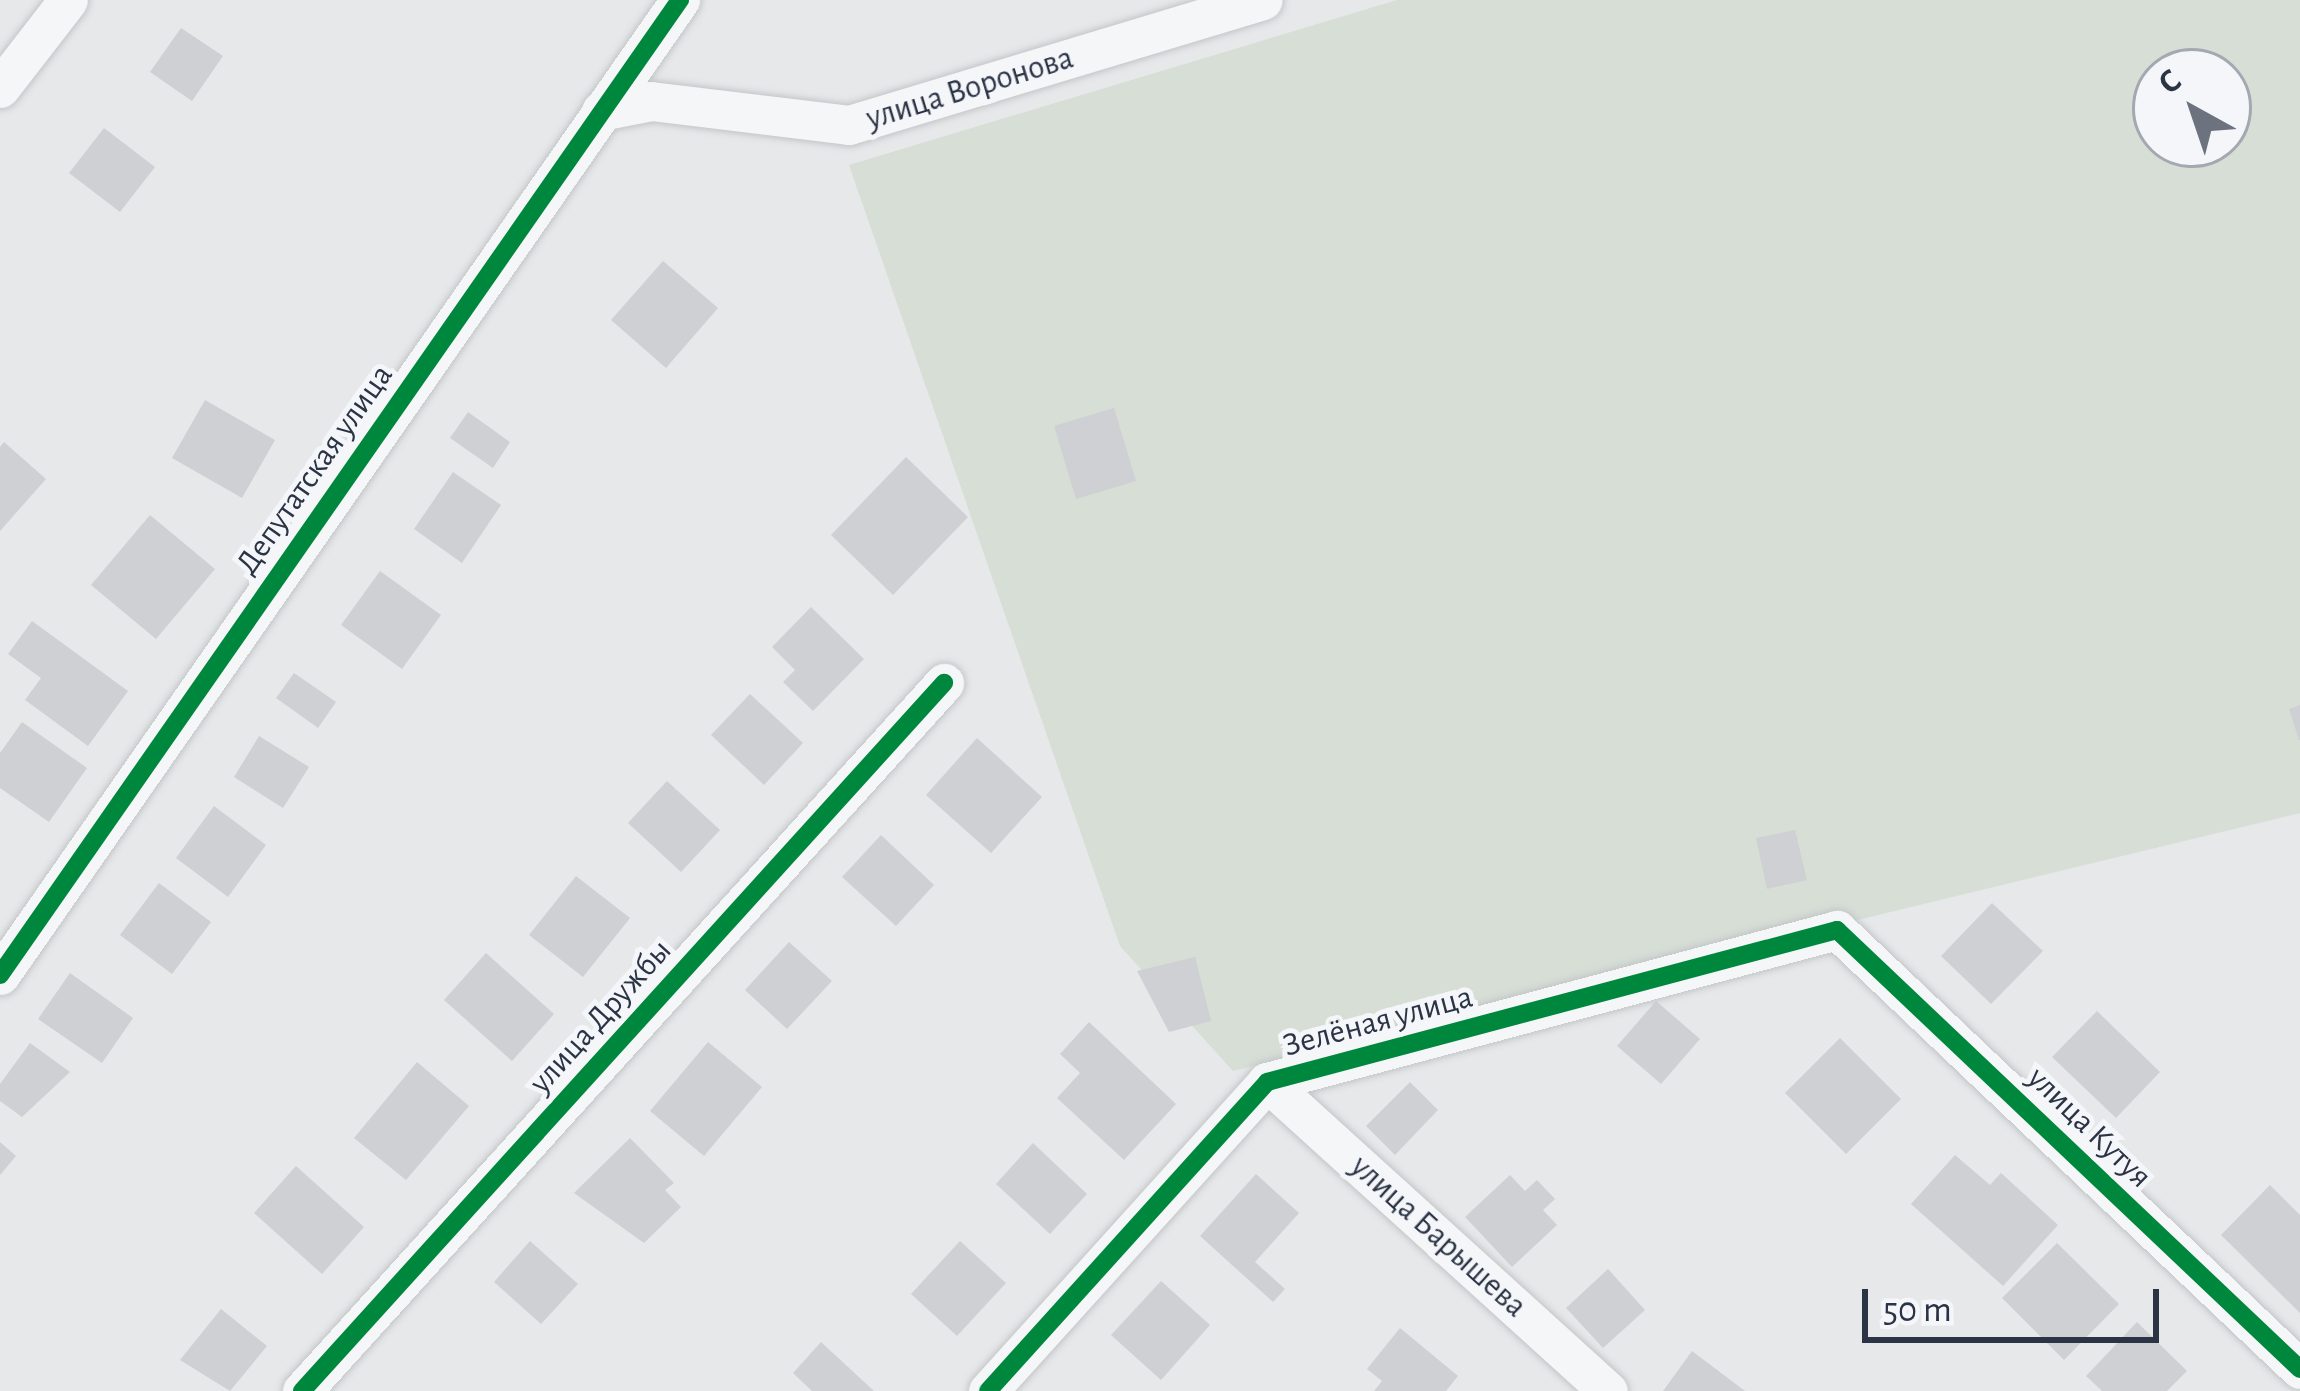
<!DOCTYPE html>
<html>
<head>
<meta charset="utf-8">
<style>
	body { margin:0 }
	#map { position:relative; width:2300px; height:1391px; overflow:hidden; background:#e6e8ea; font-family:"Alegreya Sans",sans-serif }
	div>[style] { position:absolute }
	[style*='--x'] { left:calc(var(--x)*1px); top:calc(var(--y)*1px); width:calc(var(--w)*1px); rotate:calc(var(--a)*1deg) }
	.green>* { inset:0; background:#d6ded6 }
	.building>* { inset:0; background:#ced0d3 }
	.roads { filter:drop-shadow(0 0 3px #c4c6c8) drop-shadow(0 0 3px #c4c6c8) }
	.minor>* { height:39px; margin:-19.5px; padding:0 19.5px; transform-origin:19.5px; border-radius:19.5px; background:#f5f6f7 }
	.cycleway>* { height:18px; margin:-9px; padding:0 9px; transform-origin:9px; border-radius:9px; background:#00873e }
	span { translate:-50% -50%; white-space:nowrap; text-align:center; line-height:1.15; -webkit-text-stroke:10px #f4f6f9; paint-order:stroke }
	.street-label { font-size:33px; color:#2b3445 }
	.north { position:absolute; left:2132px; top:48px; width:120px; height:120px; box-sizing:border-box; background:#f4f6f9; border:3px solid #a4a8b1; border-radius:50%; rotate:320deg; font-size:33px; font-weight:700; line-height:48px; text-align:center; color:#2b3445 }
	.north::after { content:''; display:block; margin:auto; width:42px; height:54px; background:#6c737f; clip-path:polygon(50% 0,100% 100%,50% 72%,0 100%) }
	.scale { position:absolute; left:1862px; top:1289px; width:297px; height:54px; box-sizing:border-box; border:6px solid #2b3445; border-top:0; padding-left:15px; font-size:36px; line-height:42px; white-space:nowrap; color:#2b3445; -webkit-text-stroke:9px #f4f6f9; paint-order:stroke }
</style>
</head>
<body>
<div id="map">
	<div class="green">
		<div style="clip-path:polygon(evenodd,1397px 0,2300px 0,2300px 813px,1233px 1071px,1120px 946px,849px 165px,1397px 0,2156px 72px,2228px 72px,2228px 144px,2156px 144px,2156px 72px)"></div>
	</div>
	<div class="building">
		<div style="clip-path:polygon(181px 28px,223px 56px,192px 101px,150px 72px)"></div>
		<div style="clip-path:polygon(104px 128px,155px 167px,120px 212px,69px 173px)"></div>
		<div style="clip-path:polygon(663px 261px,718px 308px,666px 368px,611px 320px)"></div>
		<div style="clip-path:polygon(205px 400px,275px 440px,242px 498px,172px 458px)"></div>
		<div style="clip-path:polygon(1114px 408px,1136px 481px,1076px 499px,1054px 426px)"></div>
		<div style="clip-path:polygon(468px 412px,510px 442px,493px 468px,450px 438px)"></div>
		<div style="clip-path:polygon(4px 442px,46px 479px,0 531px,0 447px)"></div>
		<div style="clip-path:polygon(906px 457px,968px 517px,893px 595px,831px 535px)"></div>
		<div style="clip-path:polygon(453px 472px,501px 505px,462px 563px,414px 529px)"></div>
		<div style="clip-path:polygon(150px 515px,215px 569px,156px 639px,91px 585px)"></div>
		<div style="clip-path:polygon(380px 571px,441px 615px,402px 669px,341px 625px)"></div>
		<div style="clip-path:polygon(811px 607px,864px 659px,813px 711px,783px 682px,795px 670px,772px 647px)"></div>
		<div style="clip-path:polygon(32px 621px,128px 691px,88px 746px,25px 700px,41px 678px,8px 654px)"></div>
		<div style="clip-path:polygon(294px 673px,336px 702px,318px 728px,276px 698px)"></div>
		<div style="clip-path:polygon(750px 694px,803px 743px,764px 785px,711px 735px)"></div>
		<div style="clip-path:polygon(2300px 705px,2300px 740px,2299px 740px,2289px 709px)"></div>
		<div style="clip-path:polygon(22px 722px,87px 768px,49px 822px,0 788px,0 753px)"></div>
		<div style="clip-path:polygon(259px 736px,309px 767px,283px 808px,234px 777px)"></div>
		<div style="clip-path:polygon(977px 738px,1042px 797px,991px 853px,926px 795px)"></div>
		<div style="clip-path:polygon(667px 781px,720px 830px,681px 872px,628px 823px)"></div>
		<div style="clip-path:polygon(214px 806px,266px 845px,228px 897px,176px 858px)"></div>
		<div style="clip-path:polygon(1795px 830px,1807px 880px,1767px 889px,1756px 838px)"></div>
		<div style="clip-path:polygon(881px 835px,934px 885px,896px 926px,842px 877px)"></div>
		<div style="clip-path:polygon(576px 876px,630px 918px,583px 977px,529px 935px)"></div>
		<div style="clip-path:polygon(159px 883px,211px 922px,172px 974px,120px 935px)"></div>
		<div style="clip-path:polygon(1992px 903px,2043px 951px,1991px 1004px,1941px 956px)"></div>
		<div style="clip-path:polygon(789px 942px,832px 981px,787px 1029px,745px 990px)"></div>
		<div style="clip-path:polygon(486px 953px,554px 1014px,512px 1061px,444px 1000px)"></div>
		<div style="clip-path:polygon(1195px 957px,1211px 1021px,1169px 1032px,1137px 971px)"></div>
		<div style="clip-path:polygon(70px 973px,133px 1018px,102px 1063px,38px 1019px)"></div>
		<div style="clip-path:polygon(1656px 1001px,1700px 1039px,1661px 1084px,1617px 1046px)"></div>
		<div style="clip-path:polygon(2097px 1011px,2160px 1072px,2116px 1118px,2052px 1057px)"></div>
		<div style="clip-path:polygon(1089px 1022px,1176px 1104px,1124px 1160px,1057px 1098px,1080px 1073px,1060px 1054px)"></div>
		<div style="clip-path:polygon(1840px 1038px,1901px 1099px,1846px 1154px,1785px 1093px)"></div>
		<div style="clip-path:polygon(708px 1042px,762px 1087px,704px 1156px,650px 1111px)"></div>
		<div style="clip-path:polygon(30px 1043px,70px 1072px,22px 1117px,0 1101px,0 1084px)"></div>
		<div style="clip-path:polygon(417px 1062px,469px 1106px,406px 1180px,354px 1138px)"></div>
		<div style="clip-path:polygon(1410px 1082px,1438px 1110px,1395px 1155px,1366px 1126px)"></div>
		<div style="clip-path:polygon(630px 1138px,674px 1183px,665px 1190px,681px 1207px,644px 1243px,574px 1193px)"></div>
		<div style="clip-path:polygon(0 1142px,16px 1156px,0 1175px)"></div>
		<div style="clip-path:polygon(1033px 1143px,1087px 1194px,1050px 1234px,996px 1184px)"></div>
		<div style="clip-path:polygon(1955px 1155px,1990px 1185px,2001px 1173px,2058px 1225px,2003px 1286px,1911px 1204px)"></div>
		<div style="clip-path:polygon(296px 1166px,364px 1227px,322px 1274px,254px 1213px)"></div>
		<div style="clip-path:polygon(1256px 1174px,1299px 1213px,1255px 1262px,1285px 1289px,1273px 1302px,1200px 1236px)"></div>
		<div style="clip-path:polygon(1510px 1175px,1525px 1191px,1537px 1180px,1555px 1199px,1543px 1210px,1557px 1225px,1512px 1267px,1465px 1217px)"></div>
		<div style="clip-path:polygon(2270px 1185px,2300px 1215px,2300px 1313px,2221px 1235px)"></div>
		<div style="clip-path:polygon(530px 1241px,578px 1284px,541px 1324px,494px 1282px)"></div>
		<div style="clip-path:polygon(960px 1241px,1006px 1283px,957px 1336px,911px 1294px)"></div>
		<div style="clip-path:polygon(2057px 1243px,2119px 1304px,2064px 1360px,2002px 1298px)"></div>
		<div style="clip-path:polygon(1608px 1269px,1645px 1310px,1603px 1348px,1566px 1308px)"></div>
		<div style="clip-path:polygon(1161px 1281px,1210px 1325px,1161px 1380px,1111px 1335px)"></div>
		<div style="clip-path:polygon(221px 1309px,267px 1346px,230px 1391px,180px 1360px)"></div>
		<div style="clip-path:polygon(2137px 1322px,2187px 1371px,2167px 1391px,2102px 1391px,2086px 1376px)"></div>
		<div style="clip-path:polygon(1400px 1328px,1458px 1376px,1446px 1391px,1374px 1391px,1382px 1381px,1367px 1369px)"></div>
		<div style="clip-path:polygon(821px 1342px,874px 1391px,812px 1391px,793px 1373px)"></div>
		<div style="clip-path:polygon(1692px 1351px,1745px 1391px,1663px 1391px)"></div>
	</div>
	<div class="roads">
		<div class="minor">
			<div style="--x:0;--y:88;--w:111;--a:-52.3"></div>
			<div style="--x:601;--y:111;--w:51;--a:-11.3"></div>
			<div style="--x:651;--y:101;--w:199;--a:6.9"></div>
			<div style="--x:849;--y:125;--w:432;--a:-16.8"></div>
			<div style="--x:0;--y:975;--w:1189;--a:-55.11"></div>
			<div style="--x:1267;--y:1082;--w:460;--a:42.2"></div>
			<div style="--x:302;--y:1391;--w:956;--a:-47.8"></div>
			<div style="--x:988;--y:1391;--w:416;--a:-47.9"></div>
			<div style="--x:1267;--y:1082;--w:590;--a:-14.93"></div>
			<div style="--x:1837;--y:930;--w:638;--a:43.48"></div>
		</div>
	</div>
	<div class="cycleway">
		<div style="--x:0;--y:975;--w:1189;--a:-55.11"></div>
		<div style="--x:302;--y:1391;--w:956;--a:-47.8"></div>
		<div style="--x:988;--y:1391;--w:416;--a:-47.9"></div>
		<div style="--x:1267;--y:1082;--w:590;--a:-14.93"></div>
		<div style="--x:1837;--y:930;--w:638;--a:43.48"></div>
	</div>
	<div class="street-label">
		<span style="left:970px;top:89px;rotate:-17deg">улица Воронова</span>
		<span style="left:315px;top:470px;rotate:-55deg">Депутатская улица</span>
		<span style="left:601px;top:1017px;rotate:-48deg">улица Дружбы</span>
		<span style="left:1378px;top:1022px;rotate:-15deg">Зелёная улица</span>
		<span style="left:2089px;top:1128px;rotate:44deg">улица Кутуя</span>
		<span style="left:1438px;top:1237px;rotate:42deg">улица Барышева</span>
	</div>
	<div class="north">С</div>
	<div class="scale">50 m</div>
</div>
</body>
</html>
